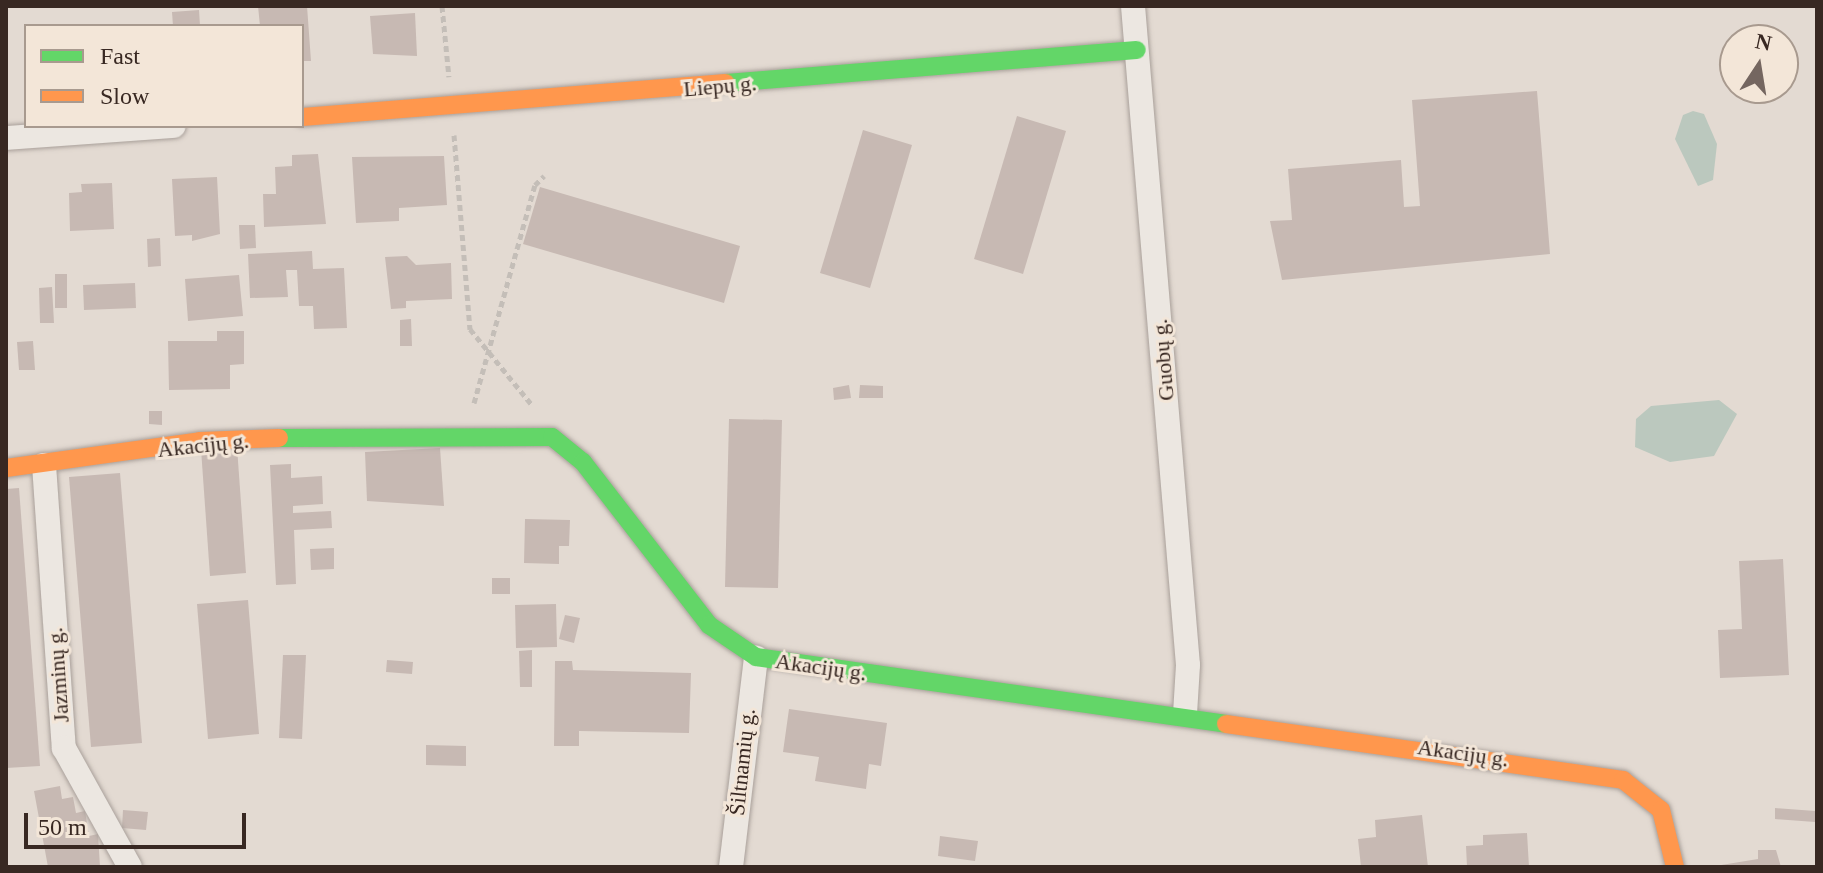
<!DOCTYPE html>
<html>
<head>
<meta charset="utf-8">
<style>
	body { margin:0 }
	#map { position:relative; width:1823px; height:873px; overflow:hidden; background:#e3dad2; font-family:Georgia,serif }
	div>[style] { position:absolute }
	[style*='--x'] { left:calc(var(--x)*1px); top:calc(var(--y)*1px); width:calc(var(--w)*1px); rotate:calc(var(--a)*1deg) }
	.water>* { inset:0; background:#bbc8be }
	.building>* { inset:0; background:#c7b9b3 }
	.path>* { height:5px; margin-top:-2.5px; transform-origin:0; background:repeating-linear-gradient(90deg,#c4beb8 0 6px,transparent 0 10px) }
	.roads { filter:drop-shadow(0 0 2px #a9a09a) drop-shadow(0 0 2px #a9a09a) }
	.street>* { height:24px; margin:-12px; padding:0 12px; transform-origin:12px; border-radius:12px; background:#ece7e1 }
	.fast>* { height:18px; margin:-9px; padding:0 9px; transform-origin:9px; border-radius:9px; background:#63d668 }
	.slow>* { height:18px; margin:-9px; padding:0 9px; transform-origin:9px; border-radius:9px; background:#ff974d }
	span { translate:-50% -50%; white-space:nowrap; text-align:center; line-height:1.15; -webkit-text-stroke:6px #f3e6d8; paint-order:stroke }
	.street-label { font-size:22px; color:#382822 }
	.frame { position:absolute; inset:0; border:8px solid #382822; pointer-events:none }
	.legend { position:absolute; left:24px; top:24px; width:280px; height:104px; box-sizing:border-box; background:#f3e6d8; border:2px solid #a89a8f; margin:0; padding:10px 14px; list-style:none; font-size:24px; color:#382822 }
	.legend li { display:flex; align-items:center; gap:16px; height:40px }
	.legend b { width:40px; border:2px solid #a89a8f }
	.north { position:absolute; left:1719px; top:24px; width:80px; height:80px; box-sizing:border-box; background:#f3e6d8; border:2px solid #a89a8f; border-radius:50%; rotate:12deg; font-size:22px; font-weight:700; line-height:32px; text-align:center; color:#382822 }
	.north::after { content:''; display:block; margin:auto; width:28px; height:36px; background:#746660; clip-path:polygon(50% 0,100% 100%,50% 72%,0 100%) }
	.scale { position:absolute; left:24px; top:813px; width:222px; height:36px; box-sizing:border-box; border:4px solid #382822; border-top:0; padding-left:10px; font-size:24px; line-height:28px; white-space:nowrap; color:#382822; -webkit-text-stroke:6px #f3e6d8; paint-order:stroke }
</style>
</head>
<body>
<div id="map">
	<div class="water">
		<div style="clip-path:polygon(1693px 111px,1704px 114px,1717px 144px,1713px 180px,1698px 186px,1675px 139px,1683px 115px)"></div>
		<div style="clip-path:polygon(1719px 400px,1737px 414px,1714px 456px,1670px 462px,1635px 447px,1636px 419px,1651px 406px)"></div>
	</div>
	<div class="building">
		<div style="clip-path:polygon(258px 6px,307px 6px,311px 61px,302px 61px,302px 26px,260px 26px)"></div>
		<div style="clip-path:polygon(199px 10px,200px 26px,173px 26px,172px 12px)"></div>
		<div style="clip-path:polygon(415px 13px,417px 56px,373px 54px,370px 16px)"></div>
		<div style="clip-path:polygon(1537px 91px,1550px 254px,1282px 280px,1270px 221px,1292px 220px,1288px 169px,1401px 160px,1404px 207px,1420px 206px,1412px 100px)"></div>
		<div style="clip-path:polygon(1017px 116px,1066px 131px,1023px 274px,974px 259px)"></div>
		<div style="clip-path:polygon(863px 130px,912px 145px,870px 288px,820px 273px)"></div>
		<div style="clip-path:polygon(318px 154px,326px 224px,264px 227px,263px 194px,276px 194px,275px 167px,292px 166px,292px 155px)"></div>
		<div style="clip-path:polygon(444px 156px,447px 205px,399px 208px,399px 221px,356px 223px,352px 157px)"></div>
		<div style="clip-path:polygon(217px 177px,220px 234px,192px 241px,192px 235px,175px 236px,172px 179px)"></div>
		<div style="clip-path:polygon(112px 183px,114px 229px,70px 231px,69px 193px,82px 192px,81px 184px)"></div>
		<div style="clip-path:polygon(540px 187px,740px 246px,724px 303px,523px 244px)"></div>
		<div style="clip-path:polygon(239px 225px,255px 225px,256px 248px,240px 249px)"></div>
		<div style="clip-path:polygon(160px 238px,161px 266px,148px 267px,147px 239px)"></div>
		<div style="clip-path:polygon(312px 251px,313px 269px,344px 268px,347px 328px,314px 329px,313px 306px,299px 306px,297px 270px,286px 270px,288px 297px,250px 298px,248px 254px)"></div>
		<div style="clip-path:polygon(407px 256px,416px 265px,451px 263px,452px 299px,406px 301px,406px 308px,391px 309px,385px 257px)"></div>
		<div style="clip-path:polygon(55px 274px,67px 274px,67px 308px,55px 308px)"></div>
		<div style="clip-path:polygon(239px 275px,243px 316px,188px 321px,185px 279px)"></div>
		<div style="clip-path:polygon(135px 283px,136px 308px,84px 310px,83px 285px)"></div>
		<div style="clip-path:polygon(52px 287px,54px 323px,40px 323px,39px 288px)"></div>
		<div style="clip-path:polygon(411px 319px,412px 346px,400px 346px,400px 320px)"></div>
		<div style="clip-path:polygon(217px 331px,244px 331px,244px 364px,230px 365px,230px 389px,169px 390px,168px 341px,217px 341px)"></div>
		<div style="clip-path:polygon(33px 341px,35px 370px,19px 370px,17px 342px)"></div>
		<div style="clip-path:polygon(849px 385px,851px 398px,834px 400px,833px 388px)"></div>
		<div style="clip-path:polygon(860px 385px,883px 386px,883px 398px,859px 398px)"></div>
		<div style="clip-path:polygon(149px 411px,162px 411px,162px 425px,149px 424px)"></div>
		<div style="clip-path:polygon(729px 419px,782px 420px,778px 588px,725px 587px)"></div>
		<div style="clip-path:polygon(237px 447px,246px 573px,210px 576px,201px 449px)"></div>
		<div style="clip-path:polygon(440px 448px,444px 506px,367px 501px,365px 452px)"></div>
		<div style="clip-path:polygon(291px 464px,291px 478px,322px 476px,323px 504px,293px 506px,293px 513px,331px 511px,332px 528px,294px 530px,296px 584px,276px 585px,270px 465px)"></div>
		<div style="clip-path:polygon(120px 473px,142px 743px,91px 747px,69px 477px)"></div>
		<div style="clip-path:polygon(19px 488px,40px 766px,6px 768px,6px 489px)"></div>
		<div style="clip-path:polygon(525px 519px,570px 520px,569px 546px,559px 546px,559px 564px,524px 563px)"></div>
		<div style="clip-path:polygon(334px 548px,334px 569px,311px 570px,310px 549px)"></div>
		<div style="clip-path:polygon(1783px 559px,1789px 675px,1720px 678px,1718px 630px,1742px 629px,1739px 561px)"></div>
		<div style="clip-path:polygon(492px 578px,510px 578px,510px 594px,492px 594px)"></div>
		<div style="clip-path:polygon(248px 600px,259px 734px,208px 739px,197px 604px)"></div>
		<div style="clip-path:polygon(556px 604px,557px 647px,516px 648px,515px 605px)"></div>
		<div style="clip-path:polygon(565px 615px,580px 618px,574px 643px,559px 639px)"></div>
		<div style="clip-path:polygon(532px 650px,532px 687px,520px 687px,519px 651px)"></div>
		<div style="clip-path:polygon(283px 655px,306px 655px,302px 739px,279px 738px)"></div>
		<div style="clip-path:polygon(387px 660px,413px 662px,412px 674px,386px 672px)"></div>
		<div style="clip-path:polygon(555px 661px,572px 661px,573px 670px,691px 673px,689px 733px,579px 731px,579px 746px,554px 746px)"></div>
		<div style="clip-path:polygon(789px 709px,887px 723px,881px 766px,869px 764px,866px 789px,815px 781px,819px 757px,783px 752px)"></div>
		<div style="clip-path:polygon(426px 745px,466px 746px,466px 766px,426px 765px)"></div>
		<div style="clip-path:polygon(60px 786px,62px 799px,73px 797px,76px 813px,85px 811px,89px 836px,98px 834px,100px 867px,48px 867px,34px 791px)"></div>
		<div style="clip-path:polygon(1775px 808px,1815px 811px,1815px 822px,1775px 819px)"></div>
		<div style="clip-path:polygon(123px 810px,148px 812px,146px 830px,122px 828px)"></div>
		<div style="clip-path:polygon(1422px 815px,1428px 867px,1361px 867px,1358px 839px,1376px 837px,1375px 820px)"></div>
		<div style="clip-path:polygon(1527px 833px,1529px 867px,1467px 867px,1466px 846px,1483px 845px,1483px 835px)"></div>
		<div style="clip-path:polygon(940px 836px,978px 841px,975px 861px,938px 856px)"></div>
		<div style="clip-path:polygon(1758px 850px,1776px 850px,1781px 867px,1709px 867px,1758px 859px)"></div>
	</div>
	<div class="path">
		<div style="--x:442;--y:6;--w:71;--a:84.4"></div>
		<div style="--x:454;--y:135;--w:195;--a:85.3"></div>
		<div style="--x:470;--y:329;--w:98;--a:50.8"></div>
		<div style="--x:474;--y:403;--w:226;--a:-74.4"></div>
		<div style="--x:535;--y:185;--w:13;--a:-45"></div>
	</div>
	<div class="roads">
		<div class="street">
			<div style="--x:1133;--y:6;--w:661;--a:85.23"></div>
			<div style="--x:1188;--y:665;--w:49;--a:93.5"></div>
			<div style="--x:6;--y:138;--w:168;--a:-4.1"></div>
			<div style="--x:44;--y:465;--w:284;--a:86"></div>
			<div style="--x:64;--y:748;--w:136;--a:61"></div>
			<div style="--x:731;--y:867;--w:211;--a:-83.2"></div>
		</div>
		<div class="fast">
			<div style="--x:726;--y:83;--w:412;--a:-4.6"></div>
			<div style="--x:279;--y:438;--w:273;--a:-0.2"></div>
			<div style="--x:552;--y:437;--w:40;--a:39"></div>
			<div style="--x:583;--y:462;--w:206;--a:52.3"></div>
			<div style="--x:709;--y:625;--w:57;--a:34.2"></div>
			<div style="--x:756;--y:657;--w:475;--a:8.1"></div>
		</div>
		<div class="slow">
			<div style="--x:302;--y:117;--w:425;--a:-4.6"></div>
			<div style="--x:6;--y:468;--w:196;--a:-7.9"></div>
			<div style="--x:200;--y:441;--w:79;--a:-2.2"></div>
			<div style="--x:1226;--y:724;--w:401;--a:8"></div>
			<div style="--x:1623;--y:780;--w:48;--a:38.3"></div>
			<div style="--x:1661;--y:810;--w:59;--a:76.2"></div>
		</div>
	</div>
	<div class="street-label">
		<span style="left:720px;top:86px;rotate:-5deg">Liepų g.</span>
		<span style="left:1163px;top:360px;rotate:-95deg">Guobų g.</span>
		<span style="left:203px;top:445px;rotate:-6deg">Akacijų g.</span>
		<span style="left:821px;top:667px;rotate:8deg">Akacijų g.</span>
		<span style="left:58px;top:675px;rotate:-94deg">Jazminų g.</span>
		<span style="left:1463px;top:753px;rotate:8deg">Akacijų g.</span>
		<span style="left:742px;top:762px;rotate:-84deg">Šiltnamių g.</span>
	</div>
	<div class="frame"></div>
	<ul class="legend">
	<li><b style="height:10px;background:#63d668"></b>Fast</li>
	<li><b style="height:10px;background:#ff974d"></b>Slow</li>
	</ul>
	<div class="north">N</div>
	<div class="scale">50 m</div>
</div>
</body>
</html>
